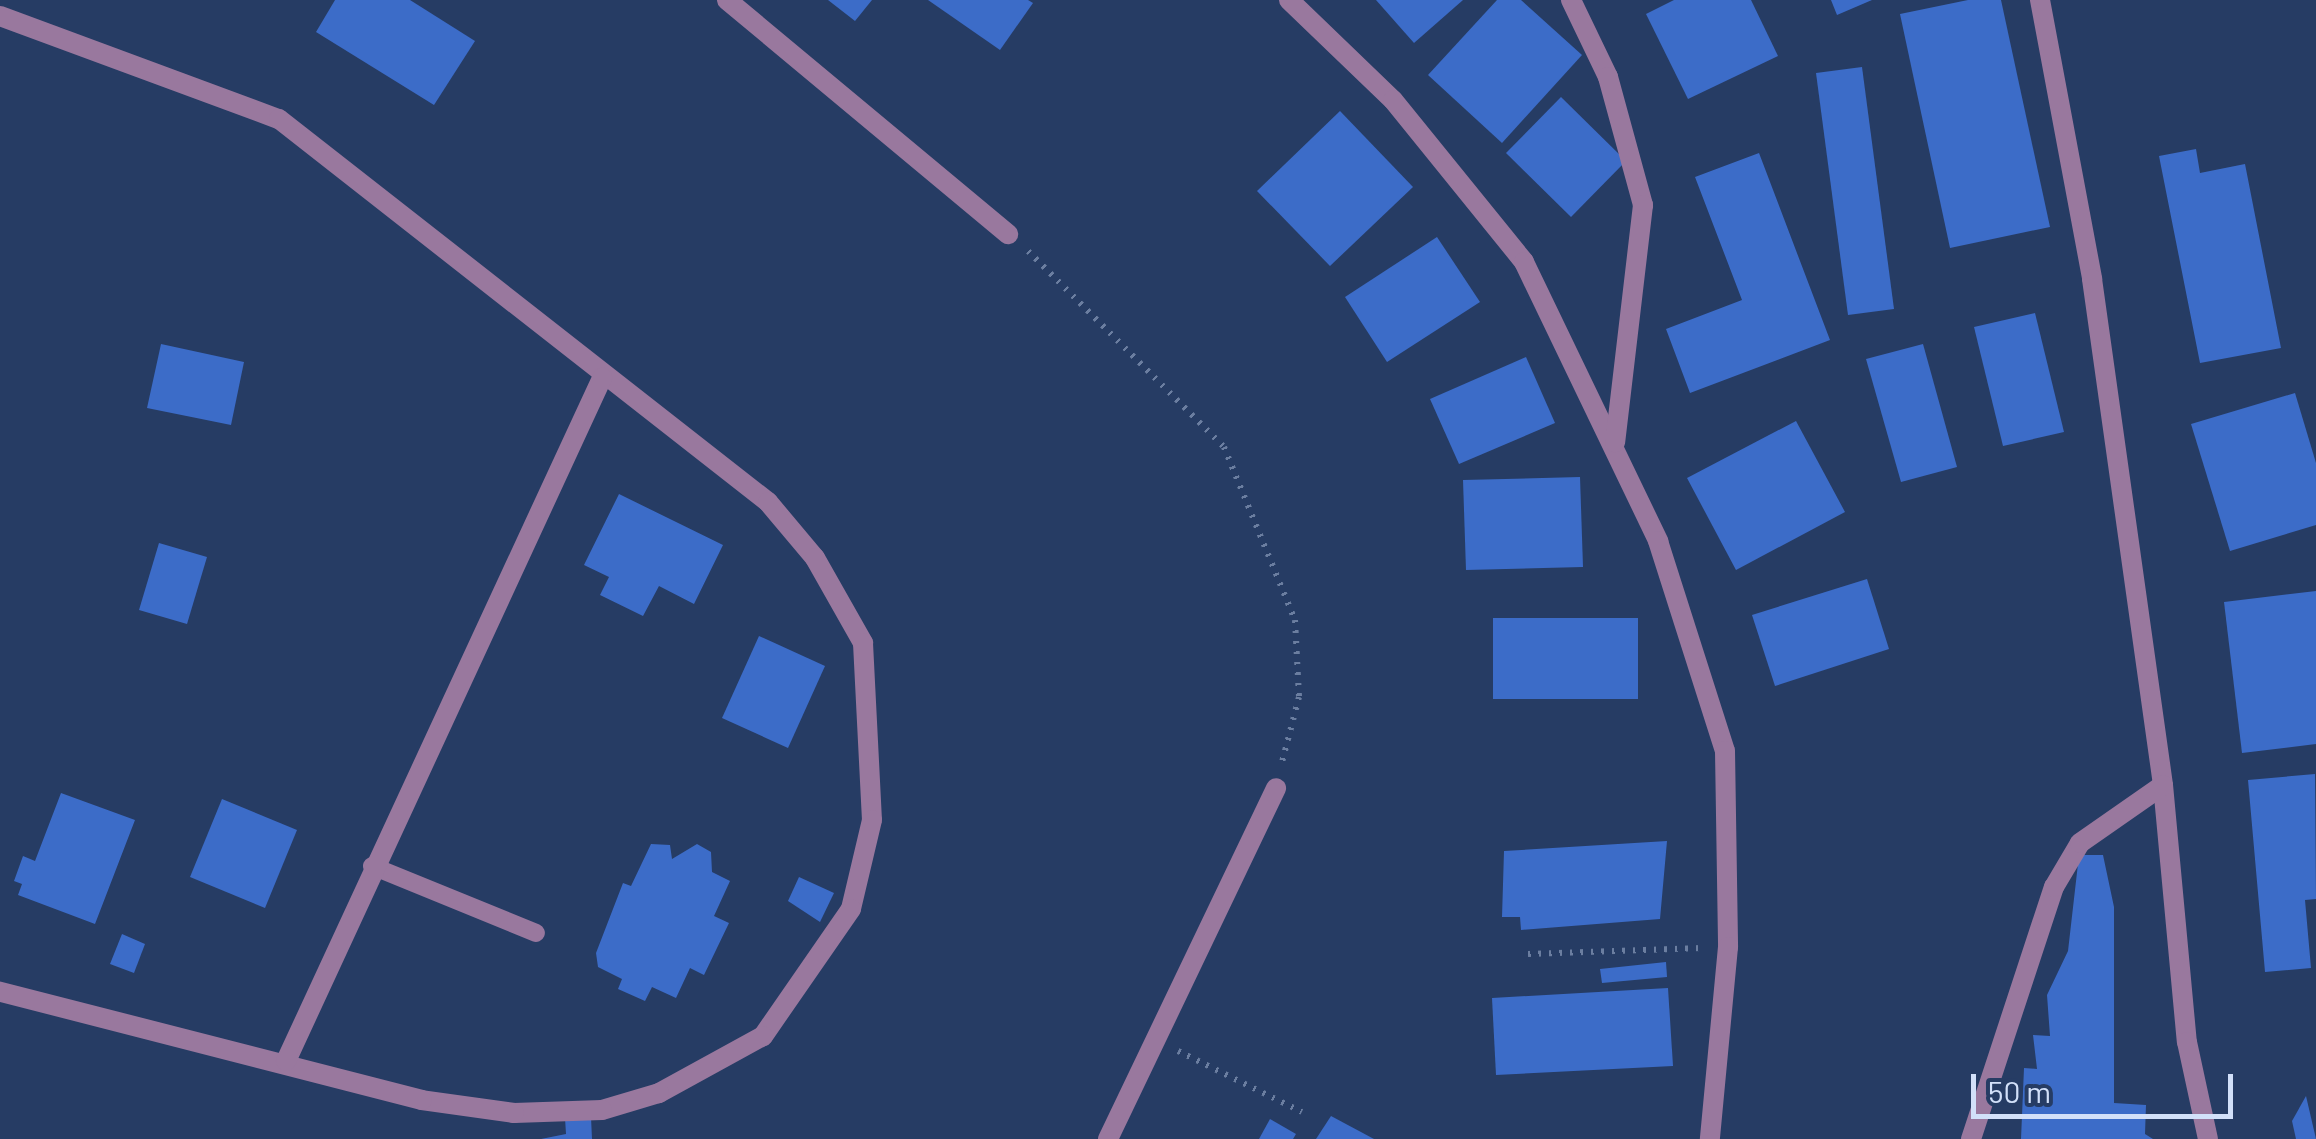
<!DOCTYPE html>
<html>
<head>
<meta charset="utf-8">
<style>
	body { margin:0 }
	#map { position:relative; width:2316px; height:1139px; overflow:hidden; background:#263c64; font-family:Barlow,sans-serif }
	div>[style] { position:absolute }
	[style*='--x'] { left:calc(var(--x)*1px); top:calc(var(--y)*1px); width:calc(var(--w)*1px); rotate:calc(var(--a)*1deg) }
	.building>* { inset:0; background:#3c6cc8 }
	.path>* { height:6px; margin-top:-3px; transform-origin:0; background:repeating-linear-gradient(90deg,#6b7ea0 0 2.5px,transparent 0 10.5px) }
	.service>* { height:18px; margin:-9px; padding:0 9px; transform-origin:9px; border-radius:9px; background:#99789e }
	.minor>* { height:20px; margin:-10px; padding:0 10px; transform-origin:10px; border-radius:10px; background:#99789e }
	span { translate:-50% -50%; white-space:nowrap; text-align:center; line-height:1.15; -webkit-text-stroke:8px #263c64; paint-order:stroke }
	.scale { position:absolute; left:1971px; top:1074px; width:262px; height:45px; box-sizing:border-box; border:5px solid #d2e0f9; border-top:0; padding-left:12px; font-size:30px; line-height:35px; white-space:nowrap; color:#d2e0f9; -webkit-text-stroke:8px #263c64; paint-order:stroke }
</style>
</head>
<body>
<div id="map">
	<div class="building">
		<div style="clip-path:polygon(335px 0,410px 0,475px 41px,434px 105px,316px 32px)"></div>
		<div style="clip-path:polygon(828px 0,872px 0,855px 21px)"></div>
		<div style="clip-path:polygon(928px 0,1028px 0,1033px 3px,1000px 50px)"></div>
		<div style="clip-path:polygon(1376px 0,1463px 0,1414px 43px)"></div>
		<div style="clip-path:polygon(1497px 0,1521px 0,1582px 55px,1502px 143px,1428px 75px)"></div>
		<div style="clip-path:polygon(1674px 0,1751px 0,1778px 56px,1688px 99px,1646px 14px)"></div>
		<div style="clip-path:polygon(1831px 0,1872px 0,1837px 15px)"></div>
		<div style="clip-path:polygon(1968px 0,2001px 0,2050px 227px,1950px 248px,1900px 14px)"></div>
		<div style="clip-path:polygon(1862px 67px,1894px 309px,1848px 315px,1816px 73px)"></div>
		<div style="clip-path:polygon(1561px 97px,1626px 161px,1571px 217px,1506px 153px)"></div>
		<div style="clip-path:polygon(1340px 111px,1413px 187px,1330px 266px,1257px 191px)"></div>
		<div style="clip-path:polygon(2196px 149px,2200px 173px,2245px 164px,2281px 348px,2200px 363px,2159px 156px)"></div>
		<div style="clip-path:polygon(1759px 153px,1830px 340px,1690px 393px,1666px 329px,1742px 300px,1695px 177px)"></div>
		<div style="clip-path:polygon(1437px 237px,1480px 302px,1387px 362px,1345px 297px)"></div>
		<div style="clip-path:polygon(2035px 313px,2064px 432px,2003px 446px,1974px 327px)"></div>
		<div style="clip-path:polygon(161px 344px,244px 362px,231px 425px,147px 408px)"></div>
		<div style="clip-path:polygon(1923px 344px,1957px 467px,1901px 482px,1866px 359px)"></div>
		<div style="clip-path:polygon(1526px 357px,1555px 423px,1459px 464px,1430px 399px)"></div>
		<div style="clip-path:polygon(2295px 393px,2316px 463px,2316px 525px,2230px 551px,2191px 424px)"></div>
		<div style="clip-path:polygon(1796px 421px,1845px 512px,1736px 570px,1687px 478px)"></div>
		<div style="clip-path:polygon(1580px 477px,1583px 567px,1466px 570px,1463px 480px)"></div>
		<div style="clip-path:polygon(619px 494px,723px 545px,694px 604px,659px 586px,643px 616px,600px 595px,609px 577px,584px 565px)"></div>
		<div style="clip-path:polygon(159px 543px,207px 557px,187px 624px,139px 610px)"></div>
		<div style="clip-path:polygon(1867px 579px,1889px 649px,1775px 686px,1752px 615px)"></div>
		<div style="clip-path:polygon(2316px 591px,2316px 744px,2242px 753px,2224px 602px)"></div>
		<div style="clip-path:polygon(1493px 618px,1638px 618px,1638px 699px,1493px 699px)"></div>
		<div style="clip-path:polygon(759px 636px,825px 666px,788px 748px,722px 718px)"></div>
		<div style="clip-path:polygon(2315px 774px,2316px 899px,2305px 900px,2311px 968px,2265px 972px,2248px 780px)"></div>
		<div style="clip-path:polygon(61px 793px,135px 820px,95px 924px,18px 895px,22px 884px,14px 881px,23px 856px,35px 861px)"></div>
		<div style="clip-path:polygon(222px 799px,297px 830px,265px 908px,190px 877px)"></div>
		<div style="clip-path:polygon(1667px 841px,1660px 919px,1521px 930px,1520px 917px,1502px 917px,1504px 851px)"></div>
		<div style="clip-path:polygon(651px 844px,670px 845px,672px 859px,697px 844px,711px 852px,712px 872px,730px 881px,714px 916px,729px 923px,704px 975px,690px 968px,676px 998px,652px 987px,645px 1001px,618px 989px,622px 979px,598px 967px,596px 953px,623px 883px,631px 886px)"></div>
		<div style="clip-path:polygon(2079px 855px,2103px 855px,2114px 907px,2114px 1103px,2146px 1105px,2145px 1134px,2153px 1139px,2021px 1139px,2024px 1068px,2037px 1069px,2033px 1035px,2050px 1036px,2047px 995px,2068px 951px)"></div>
		<div style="clip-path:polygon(799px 877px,834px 893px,820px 922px,788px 901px)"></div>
		<div style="clip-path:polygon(122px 934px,145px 944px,134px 973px,110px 964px)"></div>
		<div style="clip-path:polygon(1666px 962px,1667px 977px,1602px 983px,1600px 969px)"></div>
		<div style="clip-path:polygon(1668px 988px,1673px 1066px,1496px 1075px,1492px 998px)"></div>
		<div style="clip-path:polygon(2306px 1096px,2316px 1139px,2296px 1139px,2292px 1121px)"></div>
		<div style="clip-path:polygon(1331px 1116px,1374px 1139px,1316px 1139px)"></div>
		<div style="clip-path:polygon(591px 1117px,592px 1139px,541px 1139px,566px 1134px,565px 1118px)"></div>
		<div style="clip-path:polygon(1270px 1119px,1296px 1134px,1293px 1139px,1259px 1139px)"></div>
	</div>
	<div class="path">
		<div style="--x:1028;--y:251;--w:277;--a:45"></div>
		<div style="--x:1224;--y:447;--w:187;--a:67.7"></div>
		<div style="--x:1295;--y:620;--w:77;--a:87"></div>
		<div style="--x:1299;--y:697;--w:71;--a:104.6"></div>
		<div style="--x:1528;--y:954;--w:174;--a:-2"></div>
		<div style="--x:1178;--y:1051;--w:138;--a:26.2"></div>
	</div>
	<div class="service">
		<div style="--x:372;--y:866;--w:177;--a:22.2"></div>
	</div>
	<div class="minor">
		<div style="--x:727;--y:0;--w:366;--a:39.8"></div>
		<div style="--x:1289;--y:0;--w:144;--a:43.9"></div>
		<div style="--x:1393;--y:100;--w:208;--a:51"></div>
		<div style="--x:1524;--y:262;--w:310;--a:64.3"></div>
		<div style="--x:1658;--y:541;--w:220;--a:72.3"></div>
		<div style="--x:1725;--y:751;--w:196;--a:89.1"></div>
		<div style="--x:1728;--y:947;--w:193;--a:95.4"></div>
		<div style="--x:1571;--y:0;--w:85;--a:64.3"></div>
		<div style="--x:1608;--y:77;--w:133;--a:74.7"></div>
		<div style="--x:1643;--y:205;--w:239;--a:96.7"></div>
		<div style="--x:2040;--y:0;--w:284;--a:79.4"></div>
		<div style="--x:2092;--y:279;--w:511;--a:82.01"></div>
		<div style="--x:2163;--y:785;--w:258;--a:84.7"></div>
		<div style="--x:2187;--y:1042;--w:99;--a:77.8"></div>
		<div style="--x:0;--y:16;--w:297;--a:20.3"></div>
		<div style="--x:279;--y:119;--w:621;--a:38.07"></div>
		<div style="--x:768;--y:502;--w:73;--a:50"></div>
		<div style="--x:815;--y:558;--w:98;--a:60.5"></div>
		<div style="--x:863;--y:643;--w:177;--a:87.1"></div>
		<div style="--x:872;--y:820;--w:91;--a:103.3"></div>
		<div style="--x:851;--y:909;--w:155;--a:124.7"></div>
		<div style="--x:763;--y:1036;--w:119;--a:151.3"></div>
		<div style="--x:659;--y:1093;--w:59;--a:163.4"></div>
		<div style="--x:602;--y:1110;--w:88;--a:178"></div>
		<div style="--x:514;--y:1113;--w:93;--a:-172"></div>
		<div style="--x:422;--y:1100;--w:436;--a:-165.6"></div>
		<div style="--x:286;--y:1061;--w:753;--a:-65.17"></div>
		<div style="--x:1108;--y:1139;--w:389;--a:-64.4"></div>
		<div style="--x:1971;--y:1139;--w:265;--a:-71.8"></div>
		<div style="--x:2054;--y:887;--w:51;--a:-59.4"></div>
		<div style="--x:2080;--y:843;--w:101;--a:-34.9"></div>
	</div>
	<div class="scale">50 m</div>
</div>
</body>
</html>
